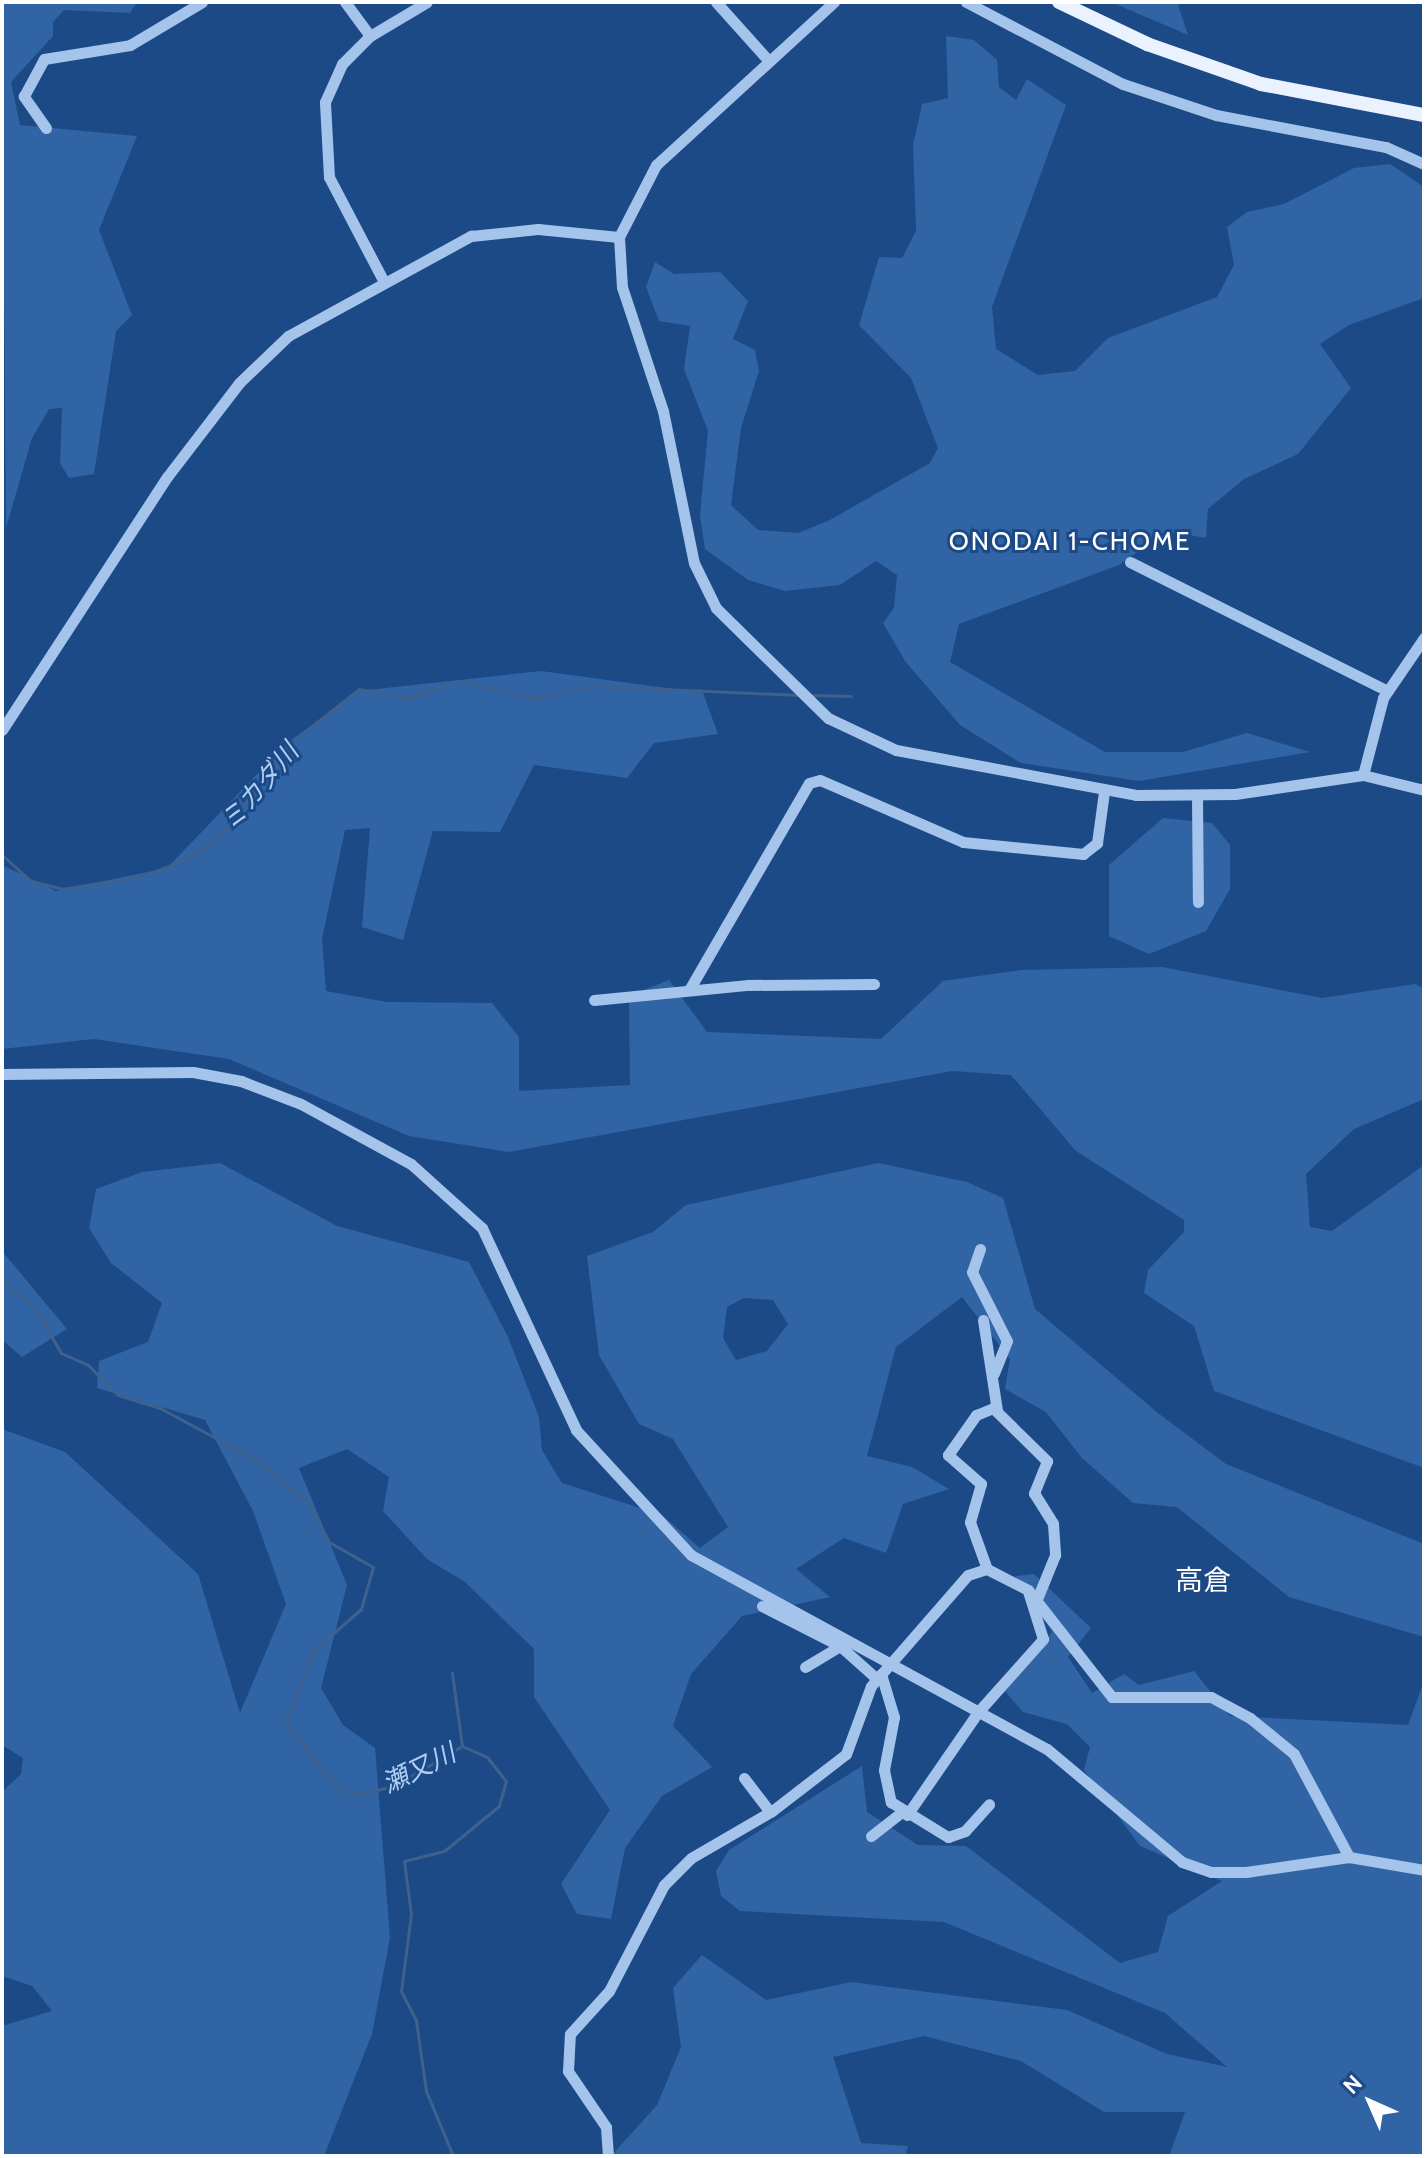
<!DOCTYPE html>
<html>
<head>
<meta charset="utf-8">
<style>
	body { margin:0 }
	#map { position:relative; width:1426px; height:2158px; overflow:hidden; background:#1c4a87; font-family:Cabin,"Noto Sans JP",sans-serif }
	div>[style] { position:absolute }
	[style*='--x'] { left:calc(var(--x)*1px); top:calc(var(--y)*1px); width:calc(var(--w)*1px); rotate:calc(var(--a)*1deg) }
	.green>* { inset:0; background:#3064a5 }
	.stream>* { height:3px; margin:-1.5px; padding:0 1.5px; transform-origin:1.5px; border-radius:1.5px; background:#3f618d }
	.minor>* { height:11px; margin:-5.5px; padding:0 5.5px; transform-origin:5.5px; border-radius:5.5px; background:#a5c4eb }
	.major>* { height:14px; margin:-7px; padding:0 7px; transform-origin:7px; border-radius:7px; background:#eaf2ff }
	span { translate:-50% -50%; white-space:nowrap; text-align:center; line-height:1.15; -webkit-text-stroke:6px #1c4a87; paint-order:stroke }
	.neighbourhood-label { font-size:26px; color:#fff; letter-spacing:2px }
	.water-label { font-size:26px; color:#b1cef3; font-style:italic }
	.quarter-label { font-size:28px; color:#fff }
	.frame { position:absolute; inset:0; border:4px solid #fff; pointer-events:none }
	.north { position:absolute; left:1330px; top:2062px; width:80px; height:80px; -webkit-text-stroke:6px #1c4a87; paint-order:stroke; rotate:315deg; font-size:22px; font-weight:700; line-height:32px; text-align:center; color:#fff }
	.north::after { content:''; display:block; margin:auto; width:28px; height:36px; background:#fff; clip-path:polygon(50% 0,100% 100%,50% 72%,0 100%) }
</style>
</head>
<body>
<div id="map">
	<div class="green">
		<div style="clip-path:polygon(2px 2px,137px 2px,130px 13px,64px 10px,53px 22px,53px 36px,11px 82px,20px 125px,137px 136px,99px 230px,132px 315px,116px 331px,94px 474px,69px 478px,60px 463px,62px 408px,49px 409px,32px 438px,6px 528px)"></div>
		<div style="clip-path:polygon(1111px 2px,1177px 2px,1188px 35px)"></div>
		<div style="clip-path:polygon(946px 36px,974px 40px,997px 60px,999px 87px,1016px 100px,1027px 79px,1066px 105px,992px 307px,996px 349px,1038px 375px,1075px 371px,1108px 338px,1217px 297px,1234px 265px,1227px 227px,1247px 212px,1284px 204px,1354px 168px,1390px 164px,1424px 187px,1424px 298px,1349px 325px,1320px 344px,1351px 388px,1298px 454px,1244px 479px,1208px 509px,1206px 538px,1166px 531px,1119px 565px,959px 624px,950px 662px,1105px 752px,1183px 752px,1247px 733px,1310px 752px,1139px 781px,1021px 763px,960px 725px,905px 661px,883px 623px,894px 608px,897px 575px,876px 561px,840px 585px,785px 591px,748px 580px,705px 549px,700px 515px,708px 431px,684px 369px,690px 326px,659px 321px,646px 287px,655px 262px,674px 274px,720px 272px,748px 301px,733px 339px,755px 350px,759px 371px,741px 428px,731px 505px,758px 530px,798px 533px,828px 521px,930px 463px,938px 448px,911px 378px,859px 325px,879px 257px,902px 258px,916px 231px,913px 145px,922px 104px,948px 98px)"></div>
		<div style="clip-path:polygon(541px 671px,703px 693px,718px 734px,654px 743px,627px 778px,534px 765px,500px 832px,433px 831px,403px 940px,362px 927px,370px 828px,345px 830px,322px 939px,326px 991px,387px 1002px,492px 1003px,519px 1037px,519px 1091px,630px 1085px,629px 996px,669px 980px,707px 1032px,881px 1039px,943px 981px,1021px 970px,1162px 967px,1322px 998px,1415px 984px,1424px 989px,1424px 1099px,1354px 1129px,1306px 1174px,1310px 1227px,1332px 1231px,1424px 1165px,1424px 1468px,1214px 1391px,1194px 1326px,1144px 1293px,1148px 1270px,1184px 1232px,1184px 1220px,1076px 1151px,1011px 1075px,952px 1071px,509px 1152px,409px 1136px,229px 1059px,94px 1039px,2px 1049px,2px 865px,56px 891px,167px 868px,286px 744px,358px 691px)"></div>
		<div style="clip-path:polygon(1163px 818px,1212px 823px,1230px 845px,1230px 889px,1206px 931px,1149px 954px,1109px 936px,1109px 865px)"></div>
		<div style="clip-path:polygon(evenodd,220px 1163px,337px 1226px,469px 1262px,508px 1337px,539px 1417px,542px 1450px,562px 1483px,662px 1515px,700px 1548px,728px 1527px,673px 1439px,639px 1424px,599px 1355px,587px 1256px,653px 1232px,686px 1205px,878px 1163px,967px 1182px,1003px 1198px,1035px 1309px,1158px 1413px,1226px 1464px,1424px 1544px,1424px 1637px,1289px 1597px,1177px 1507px,1133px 1503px,1082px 1458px,1046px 1412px,1005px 1389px,1010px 1359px,962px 1297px,896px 1347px,867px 1456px,912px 1467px,949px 1489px,903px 1504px,886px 1553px,844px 1538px,796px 1569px,830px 1597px,742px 1616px,691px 1674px,673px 1726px,712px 1767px,662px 1796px,625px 1848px,611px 1919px,577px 1914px,561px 1884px,610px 1810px,534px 1697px,534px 1649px,465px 1582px,427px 1559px,383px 1511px,389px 1477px,347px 1449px,299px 1468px,347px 1585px,321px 1688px,343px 1725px,375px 1748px,390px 1938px,372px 2034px,324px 2156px,2px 2156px,2px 2026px,52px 2011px,32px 1986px,2px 1976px,2px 1792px,21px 1774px,23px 1758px,2px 1745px,2px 1429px,65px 1452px,198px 1574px,240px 1713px,286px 1604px,253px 1511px,205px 1420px,97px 1388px,99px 1361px,148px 1342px,162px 1303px,111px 1263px,89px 1228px,96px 1189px,142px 1172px,220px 1163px,744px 1298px,773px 1300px,788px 1324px,767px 1351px,736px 1360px,723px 1338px,727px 1307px,744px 1298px)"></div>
		<div style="clip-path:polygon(2px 1251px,67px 1329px,22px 1357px,2px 1340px)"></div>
		<div style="clip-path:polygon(1034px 1574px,1091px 1628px,1068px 1657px,1092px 1693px,1124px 1674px,1139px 1685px,1194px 1671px,1230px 1716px,1408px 1725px,1424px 1681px,1424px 2156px,1169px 2156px,1185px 2112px,1104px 2112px,1021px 2061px,924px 2036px,833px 2057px,861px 2143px,908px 2146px,905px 2156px,611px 2156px,657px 2105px,681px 2047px,673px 1988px,702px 1955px,766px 2000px,851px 1982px,1067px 2010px,1167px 2054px,1227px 2067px,1165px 2013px,944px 1922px,740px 1911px,721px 1896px,716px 1871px,729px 1850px,862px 1766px,867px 1812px,918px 1845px,966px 1846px,1120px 1963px,1158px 1952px,1168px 1916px,1222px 1881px,1140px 1846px,1084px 1770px,1090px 1747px,1067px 1724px,1023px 1712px,1005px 1691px,1052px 1632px,1015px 1576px)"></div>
	</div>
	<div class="stream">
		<div style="--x:810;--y:695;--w:41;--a:1.4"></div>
		<div style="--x:2;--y:855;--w:39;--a:42"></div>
		<div style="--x:31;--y:881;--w:32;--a:14"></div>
		<div style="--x:62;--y:889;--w:83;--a:-9"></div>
		<div style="--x:144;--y:876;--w:53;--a:-22.2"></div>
		<div style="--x:193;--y:856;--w:38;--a:-37"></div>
		<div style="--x:223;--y:833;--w:109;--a:-53.5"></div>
		<div style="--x:288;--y:745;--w:90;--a:-38.3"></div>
		<div style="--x:359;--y:689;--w:49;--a:10.6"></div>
		<div style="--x:407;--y:698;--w:55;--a:-18.1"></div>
		<div style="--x:459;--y:681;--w:76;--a:12.9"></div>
		<div style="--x:533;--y:698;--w:62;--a:-11.1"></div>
		<div style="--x:594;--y:686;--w:205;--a:2.5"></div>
		<div style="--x:2;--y:1280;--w:47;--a:41.5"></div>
		<div style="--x:37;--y:1311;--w:48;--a:60.3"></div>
		<div style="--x:61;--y:1353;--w:30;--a:24"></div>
		<div style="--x:88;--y:1365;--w:42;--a:45"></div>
		<div style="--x:118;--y:1395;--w:44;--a:17.2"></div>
		<div style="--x:160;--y:1408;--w:114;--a:28.4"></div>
		<div style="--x:260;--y:1462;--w:65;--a:40.6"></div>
		<div style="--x:309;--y:1504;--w:43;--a:62.2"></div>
		<div style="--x:329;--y:1542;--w:51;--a:29.6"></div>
		<div style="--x:373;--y:1567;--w:44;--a:105.9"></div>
		<div style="--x:361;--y:1609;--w:62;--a:138.9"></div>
		<div style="--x:314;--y:1650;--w:77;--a:111.3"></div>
		<div style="--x:286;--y:1722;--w:66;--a:53"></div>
		<div style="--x:326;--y:1775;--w:24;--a:42"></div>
		<div style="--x:344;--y:1791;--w:17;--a:10"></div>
		<div style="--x:361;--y:1794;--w:36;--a:-14"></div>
		<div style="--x:396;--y:1785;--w:77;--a:-30.6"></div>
		<div style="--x:462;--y:1746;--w:27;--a:24"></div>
		<div style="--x:487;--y:1757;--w:31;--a:52"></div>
		<div style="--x:506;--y:1781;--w:26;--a:106"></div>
		<div style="--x:499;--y:1806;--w:71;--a:140.7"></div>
		<div style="--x:444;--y:1851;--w:41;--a:166"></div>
		<div style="--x:404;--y:1861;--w:53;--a:82.5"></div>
		<div style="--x:411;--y:1914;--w:78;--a:97.4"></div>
		<div style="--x:401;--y:1991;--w:34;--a:63"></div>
		<div style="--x:416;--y:2021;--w:71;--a:81.9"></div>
		<div style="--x:426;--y:2091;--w:70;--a:67.4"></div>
		<div style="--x:452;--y:1673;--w:74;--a:82.2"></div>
	</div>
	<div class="minor">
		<div style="--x:345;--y:2;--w:42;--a:53.7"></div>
		<div style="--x:716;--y:2;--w:78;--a:48.1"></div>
		<div style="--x:834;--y:2;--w:241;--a:137.5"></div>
		<div style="--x:656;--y:165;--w:81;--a:117.2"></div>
		<div style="--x:619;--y:237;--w:50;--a:86.6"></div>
		<div style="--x:622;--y:287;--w:131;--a:71.7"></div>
		<div style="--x:663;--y:411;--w:155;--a:78.5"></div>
		<div style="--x:694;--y:563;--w:50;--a:63.9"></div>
		<div style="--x:716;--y:608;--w:157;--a:44.5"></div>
		<div style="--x:828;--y:718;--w:75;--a:25.2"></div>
		<div style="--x:896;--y:750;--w:244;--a:10.6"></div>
		<div style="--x:1136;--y:795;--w:99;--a:-0.6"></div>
		<div style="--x:1235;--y:794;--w:129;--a:-8.4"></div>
		<div style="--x:1363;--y:775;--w:63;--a:13.8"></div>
		<div style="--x:966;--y:2;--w:177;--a:27.6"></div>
		<div style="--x:1123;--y:84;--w:98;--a:18.4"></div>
		<div style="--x:1216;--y:115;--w:173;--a:10.7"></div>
		<div style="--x:1386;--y:147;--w:42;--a:24.1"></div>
		<div style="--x:46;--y:128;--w:39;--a:-125"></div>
		<div style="--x:24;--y:96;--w:42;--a:-61.6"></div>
		<div style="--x:44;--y:59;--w:87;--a:-9.2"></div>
		<div style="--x:130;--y:45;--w:84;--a:-30.8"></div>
		<div style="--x:383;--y:280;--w:116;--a:-117.7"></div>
		<div style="--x:329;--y:177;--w:75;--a:-93.1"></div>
		<div style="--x:325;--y:102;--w:42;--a:-65.9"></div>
		<div style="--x:342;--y:64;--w:40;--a:-45"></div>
		<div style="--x:370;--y:36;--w:66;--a:-30.8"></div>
		<div style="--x:1130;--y:562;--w:288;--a:26.6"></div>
		<div style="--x:2;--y:730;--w:302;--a:-56.9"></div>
		<div style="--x:167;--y:477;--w:118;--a:-52.5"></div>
		<div style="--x:239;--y:383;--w:68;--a:-43.8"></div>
		<div style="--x:288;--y:336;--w:209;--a:-28.7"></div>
		<div style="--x:471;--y:236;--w:67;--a:-6"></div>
		<div style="--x:538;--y:229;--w:81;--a:5.6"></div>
		<div style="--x:1363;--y:775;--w:80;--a:-75.4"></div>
		<div style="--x:1383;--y:698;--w:73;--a:-55.7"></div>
		<div style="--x:1197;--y:796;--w:106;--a:89.5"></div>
		<div style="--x:689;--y:990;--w:239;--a:-59.9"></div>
		<div style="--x:809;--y:783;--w:11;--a:-15"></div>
		<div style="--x:820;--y:780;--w:156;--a:23.4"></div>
		<div style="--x:963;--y:842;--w:121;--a:5.7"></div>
		<div style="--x:1083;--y:854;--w:18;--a:-38"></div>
		<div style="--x:1097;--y:843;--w:51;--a:-82.2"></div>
		<div style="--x:594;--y:1000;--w:155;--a:-5.6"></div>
		<div style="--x:748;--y:985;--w:126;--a:-0.5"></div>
		<div style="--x:2;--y:1074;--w:191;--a:-0.6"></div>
		<div style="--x:193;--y:1072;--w:49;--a:10.6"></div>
		<div style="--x:241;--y:1081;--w:64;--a:21"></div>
		<div style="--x:301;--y:1104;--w:125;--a:28.6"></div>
		<div style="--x:411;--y:1164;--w:96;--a:42"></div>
		<div style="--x:482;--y:1228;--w:223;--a:65"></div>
		<div style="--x:576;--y:1430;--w:170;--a:47.4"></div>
		<div style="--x:691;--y:1555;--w:405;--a:28.6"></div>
		<div style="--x:1047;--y:1749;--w:176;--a:39.9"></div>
		<div style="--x:1182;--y:1862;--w:31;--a:19"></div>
		<div style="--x:1211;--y:1872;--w:35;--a:0"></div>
		<div style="--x:1246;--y:1872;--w:104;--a:-8.3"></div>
		<div style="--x:1349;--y:1857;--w:76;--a:9.8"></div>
		<div style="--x:980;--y:1249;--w:24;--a:109"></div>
		<div style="--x:972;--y:1272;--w:77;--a:63.1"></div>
		<div style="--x:1007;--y:1341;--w:35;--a:112"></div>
		<div style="--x:983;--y:1320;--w:91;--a:81.2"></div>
		<div style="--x:987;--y:1569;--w:50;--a:-109.9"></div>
		<div style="--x:970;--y:1522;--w:40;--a:-74"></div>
		<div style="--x:981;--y:1484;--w:44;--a:-138.7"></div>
		<div style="--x:948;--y:1455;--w:49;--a:-55"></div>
		<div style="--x:976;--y:1415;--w:18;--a:-22"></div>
		<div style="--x:993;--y:1408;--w:76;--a:44.5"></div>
		<div style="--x:1047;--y:1461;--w:35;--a:112"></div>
		<div style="--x:1034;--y:1493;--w:36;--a:58"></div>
		<div style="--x:1053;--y:1524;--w:31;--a:86"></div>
		<div style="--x:1055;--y:1555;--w:48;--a:112.2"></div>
		<div style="--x:762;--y:1606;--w:88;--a:27.1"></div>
		<div style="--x:840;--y:1646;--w:50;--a:41.7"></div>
		<div style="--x:805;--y:1667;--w:41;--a:-31"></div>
		<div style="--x:881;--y:1674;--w:45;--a:73.2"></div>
		<div style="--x:894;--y:1717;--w:54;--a:100.7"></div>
		<div style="--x:884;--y:1770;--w:33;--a:78"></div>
		<div style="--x:891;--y:1802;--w:67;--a:31.6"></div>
		<div style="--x:948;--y:1837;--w:18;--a:-19"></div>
		<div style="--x:965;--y:1831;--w:36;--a:-48"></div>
		<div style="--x:744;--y:1778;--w:43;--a:52.6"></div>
		<div style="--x:907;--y:1815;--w:125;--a:-55.4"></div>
		<div style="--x:978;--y:1712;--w:98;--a:-48.3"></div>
		<div style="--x:1043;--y:1639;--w:50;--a:-107.4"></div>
		<div style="--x:871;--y:1836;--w:39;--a:-38"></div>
		<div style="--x:608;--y:2156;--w:29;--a:-94"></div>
		<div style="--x:606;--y:2127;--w:68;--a:-124.2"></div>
		<div style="--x:568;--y:2071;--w:37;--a:-87"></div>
		<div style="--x:570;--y:2034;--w:58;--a:-47.8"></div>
		<div style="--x:609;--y:1991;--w:119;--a:-62.6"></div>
		<div style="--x:664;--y:1885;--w:38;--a:-45"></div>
		<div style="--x:691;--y:1858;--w:94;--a:-30.1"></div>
		<div style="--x:772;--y:1811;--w:93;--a:-37.6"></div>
		<div style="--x:846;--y:1754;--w:72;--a:-69.8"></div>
		<div style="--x:871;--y:1686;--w:147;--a:-48.9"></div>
		<div style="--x:968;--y:1575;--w:20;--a:-18"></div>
		<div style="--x:987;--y:1569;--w:46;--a:27.1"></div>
		<div style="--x:1028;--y:1590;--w:136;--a:51.9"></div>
		<div style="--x:1112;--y:1697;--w:99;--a:0"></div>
		<div style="--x:1211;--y:1697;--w:44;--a:28.3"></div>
		<div style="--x:1250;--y:1718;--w:57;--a:39.3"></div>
		<div style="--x:1294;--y:1754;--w:117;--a:61.9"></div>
	</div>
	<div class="major">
		<div style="--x:1059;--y:2;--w:98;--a:25.5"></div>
		<div style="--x:1147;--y:44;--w:121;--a:19.3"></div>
		<div style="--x:1261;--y:84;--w:166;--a:10.8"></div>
	</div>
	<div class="neighbourhood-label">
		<span style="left:1070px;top:542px">ONODAI 1-CHOME</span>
	</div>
	<div class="water-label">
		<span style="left:260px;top:787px;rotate:-50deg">ミカダ川</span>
		<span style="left:419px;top:1769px;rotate:-26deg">瀬又川</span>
	</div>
	<div class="quarter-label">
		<span style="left:1203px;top:1580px">高倉</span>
	</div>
	<div class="frame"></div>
	<div class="north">N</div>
</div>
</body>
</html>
